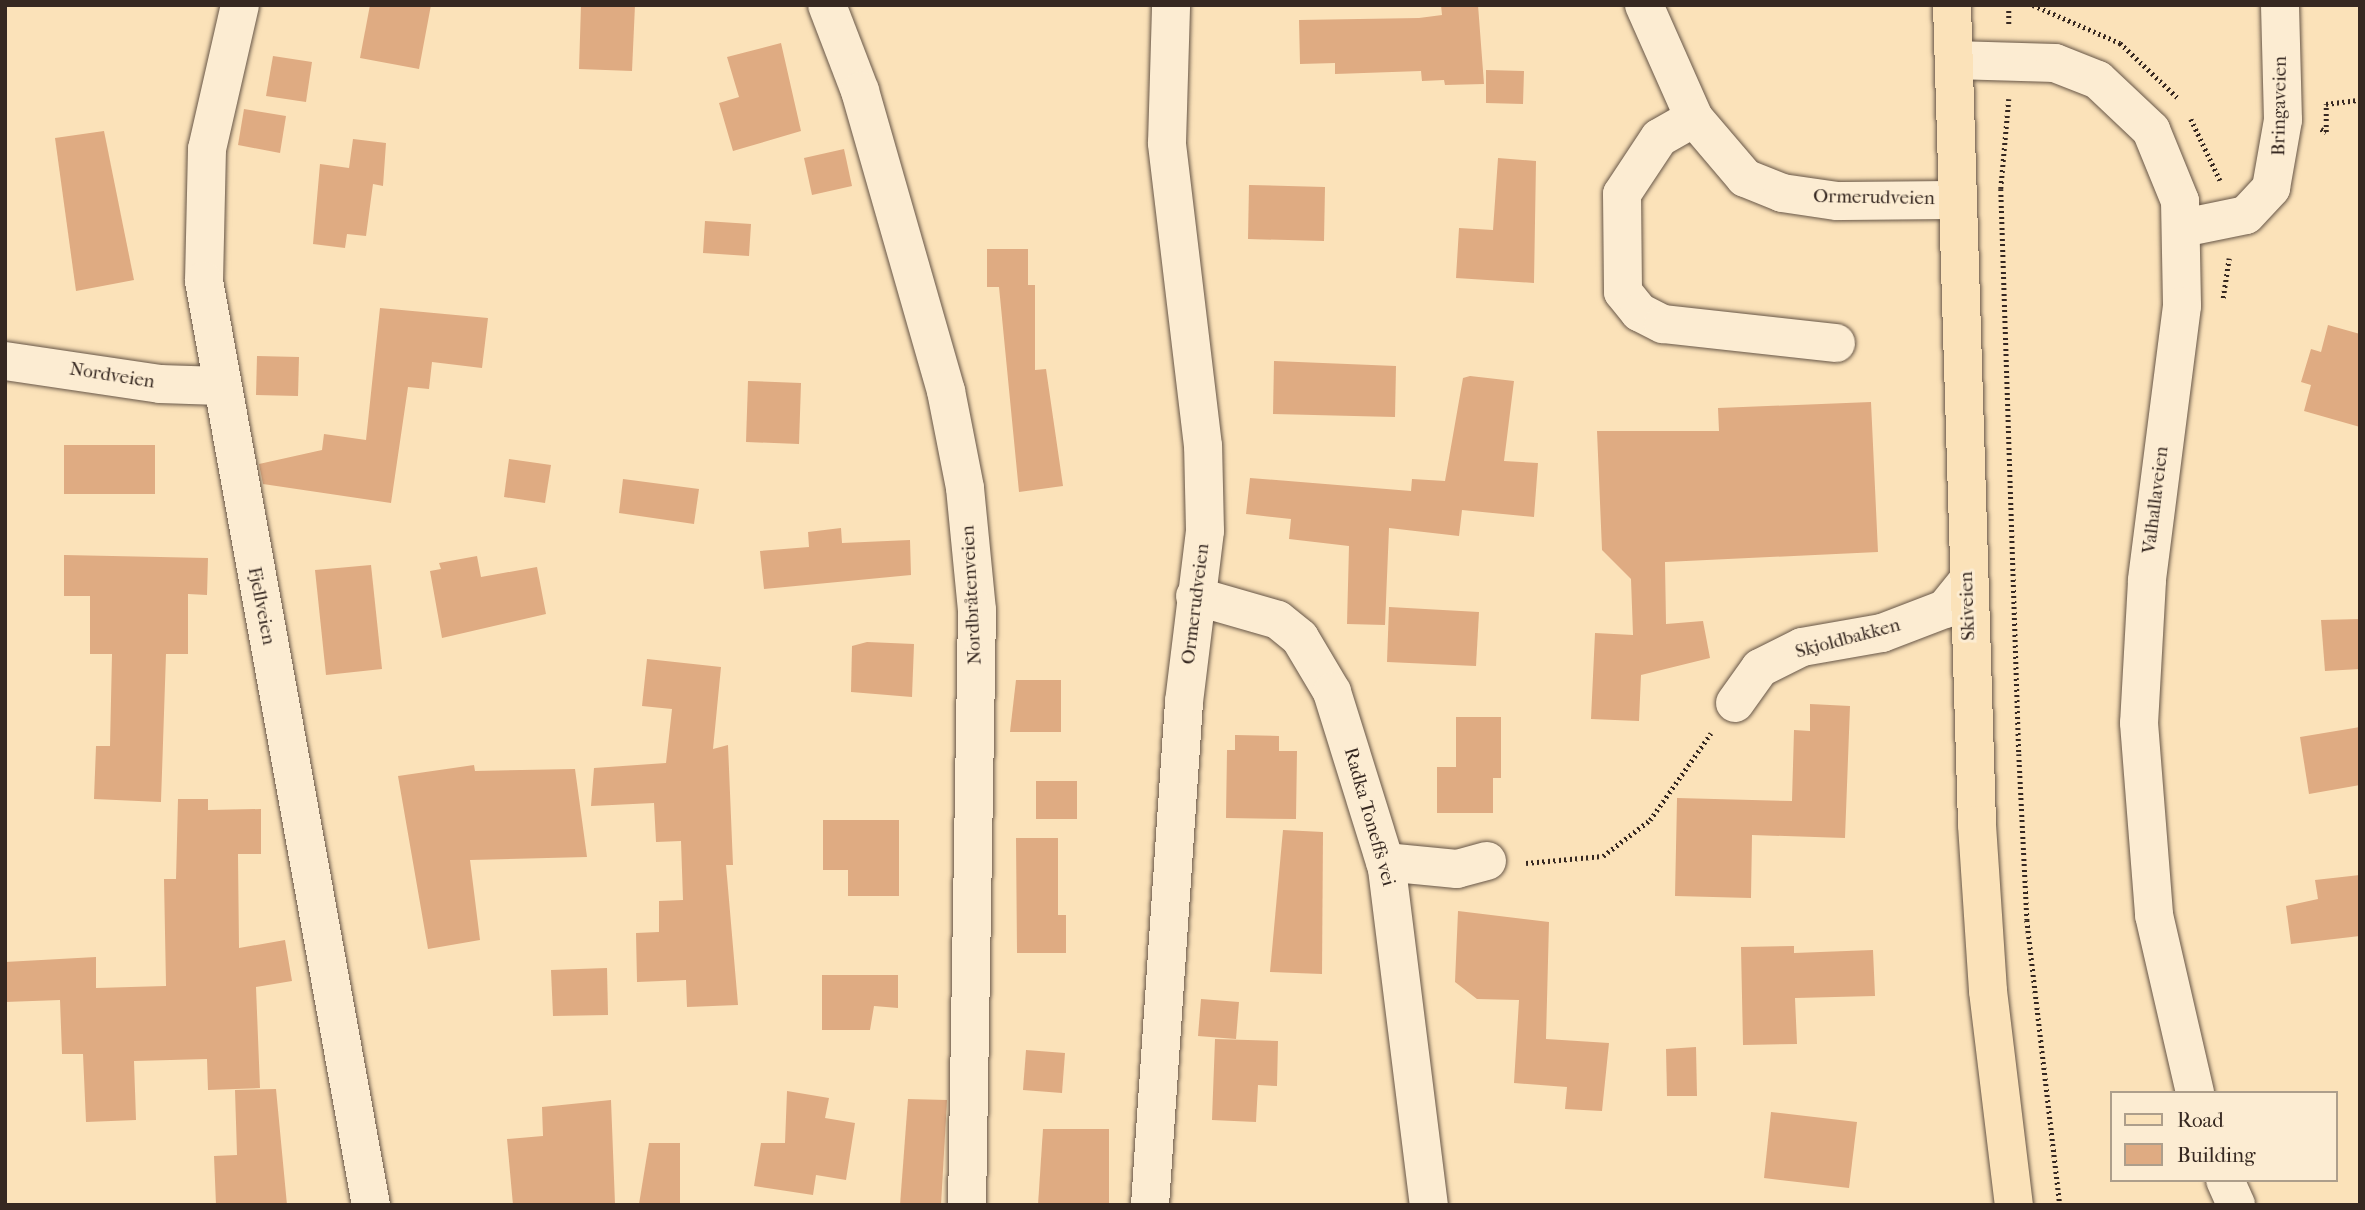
<!DOCTYPE html>
<html>
<head>
<meta charset="utf-8">
<style>
	body { margin:0 }
	#map { position:relative; width:2365px; height:1210px; overflow:hidden; background:#fbe2b9; font-family:"IM FELL French Canon",serif }
	div>[style] { position:absolute }
	[style*='--x'] { left:calc(var(--x)*1px); top:calc(var(--y)*1px); width:calc(var(--w)*1px); rotate:calc(var(--a)*1deg) }
	.building>* { inset:0; background:#dfab82 }
	.path>* { height:4.5px; margin-top:-2.25px; transform-origin:0; background:repeating-linear-gradient(90deg,#362821 0 2px,transparent 0 5.5px) }
	.roads { filter:drop-shadow(0 0 2px #675647) drop-shadow(0 0 2px #675647) }
	.minor>* { height:38px; margin:-19px; padding:0 19px; transform-origin:19px; border-radius:19px; background:#fcecd2 }
	.major>* { height:38px; margin:-19px; padding:0 19px; transform-origin:19px; border-radius:19px; background:#fbe2b9 }
	span { translate:-50% -50%; white-space:nowrap; text-align:center; line-height:1.15; -webkit-text-stroke:6px #fcecd2; paint-order:stroke }
	.street-label { font-size:19px; color:#362821 }
	.frame { position:absolute; inset:0; border:7px solid #362821; pointer-events:none }
	.legend { position:absolute; left:2110px; top:1091px; width:228px; height:91px; box-sizing:border-box; background:#fcecd2; border:2px solid #ad9e8b; margin:0; padding:9px 12px; list-style:none; font-size:21px; color:#362821 }
	.legend li { display:flex; align-items:center; gap:14px; height:35px }
	.legend b { width:35px; border:2px solid #ad9e8b }
</style>
</head>
<body>
<div id="map">
	<div class="building">
		<div style="clip-path:polygon(370px 5px,431px 5px,419px 69px,360px 58px)"></div>
		<div style="clip-path:polygon(581px 5px,635px 5px,632px 71px,579px 69px)"></div>
		<div style="clip-path:polygon(1441px 5px,1478px 5px,1484px 84px,1445px 85px,1444px 80px,1422px 81px,1421px 71px,1335px 74px,1335px 63px,1300px 64px,1299px 20px,1419px 18px,1442px 15px)"></div>
		<div style="clip-path:polygon(781px 43px,801px 131px,733px 151px,719px 103px,739px 97px,727px 57px)"></div>
		<div style="clip-path:polygon(273px 56px,312px 62px,306px 102px,266px 96px)"></div>
		<div style="clip-path:polygon(1486px 70px,1524px 71px,1523px 104px,1486px 103px)"></div>
		<div style="clip-path:polygon(244px 109px,286px 116px,280px 153px,238px 145px)"></div>
		<div style="clip-path:polygon(104px 131px,134px 280px,76px 291px,55px 138px)"></div>
		<div style="clip-path:polygon(353px 139px,386px 143px,383px 186px,373px 184px,366px 236px,347px 234px,345px 248px,313px 244px,320px 164px,349px 168px)"></div>
		<div style="clip-path:polygon(844px 149px,852px 186px,812px 195px,804px 158px)"></div>
		<div style="clip-path:polygon(1498px 158px,1536px 161px,1534px 283px,1456px 278px,1459px 228px,1493px 230px)"></div>
		<div style="clip-path:polygon(1249px 185px,1325px 187px,1324px 241px,1248px 239px)"></div>
		<div style="clip-path:polygon(705px 221px,751px 224px,749px 256px,703px 253px)"></div>
		<div style="clip-path:polygon(987px 249px,1028px 249px,1028px 285px,1035px 285px,1035px 370px,1046px 369px,1063px 486px,1019px 492px,999px 287px,987px 287px)"></div>
		<div style="clip-path:polygon(380px 308px,488px 318px,482px 368px,432px 362px,429px 389px,408px 387px,391px 503px,263px 484px,259px 464px,322px 450px,324px 434px,366px 440px)"></div>
		<div style="clip-path:polygon(2328px 325px,2360px 334px,2360px 427px,2304px 411px,2311px 385px,2301px 382px,2311px 349px,2321px 352px)"></div>
		<div style="clip-path:polygon(257px 356px,299px 357px,298px 396px,256px 395px)"></div>
		<div style="clip-path:polygon(1274px 361px,1396px 366px,1395px 417px,1273px 414px)"></div>
		<div style="clip-path:polygon(1470px 376px,1514px 381px,1504px 461px,1538px 463px,1534px 517px,1462px 510px,1459px 536px,1389px 528px,1385px 625px,1347px 624px,1349px 546px,1289px 539px,1291px 519px,1246px 514px,1250px 478px,1411px 491px,1412px 479px,1445px 481px,1463px 378px)"></div>
		<div style="clip-path:polygon(748px 381px,801px 383px,799px 444px,746px 442px)"></div>
		<div style="clip-path:polygon(1871px 402px,1878px 552px,1665px 562px,1666px 624px,1703px 621px,1710px 658px,1641px 675px,1639px 721px,1591px 719px,1595px 633px,1633px 635px,1631px 579px,1602px 550px,1597px 431px,1719px 431px,1718px 408px)"></div>
		<div style="clip-path:polygon(64px 445px,155px 445px,155px 494px,64px 494px)"></div>
		<div style="clip-path:polygon(509px 459px,551px 465px,545px 503px,504px 497px)"></div>
		<div style="clip-path:polygon(623px 479px,699px 489px,694px 524px,619px 513px)"></div>
		<div style="clip-path:polygon(841px 528px,842px 543px,910px 540px,911px 575px,764px 589px,760px 551px,809px 547px,808px 532px)"></div>
		<div style="clip-path:polygon(64px 555px,208px 558px,207px 595px,188px 594px,188px 654px,166px 654px,161px 802px,94px 799px,96px 746px,110px 746px,112px 654px,90px 654px,90px 596px,64px 596px)"></div>
		<div style="clip-path:polygon(477px 556px,481px 577px,537px 567px,546px 614px,442px 638px,430px 571px,441px 569px,439px 563px)"></div>
		<div style="clip-path:polygon(371px 565px,382px 669px,326px 675px,315px 570px)"></div>
		<div style="clip-path:polygon(1389px 607px,1479px 612px,1476px 666px,1387px 662px)"></div>
		<div style="clip-path:polygon(2360px 619px,2360px 669px,2325px 671px,2321px 620px)"></div>
		<div style="clip-path:polygon(867px 642px,914px 644px,912px 697px,851px 692px,852px 646px)"></div>
		<div style="clip-path:polygon(647px 659px,721px 667px,713px 749px,728px 745px,733px 865px,726px 865px,738px 1005px,687px 1007px,686px 980px,637px 982px,636px 933px,659px 932px,659px 901px,683px 900px,681px 841px,656px 842px,654px 803px,591px 806px,594px 768px,666px 763px,672px 709px,642px 706px)"></div>
		<div style="clip-path:polygon(1016px 680px,1061px 680px,1061px 732px,1010px 732px)"></div>
		<div style="clip-path:polygon(1810px 704px,1850px 706px,1845px 838px,1752px 835px,1751px 898px,1675px 896px,1677px 798px,1792px 801px,1794px 730px,1810px 731px)"></div>
		<div style="clip-path:polygon(1456px 717px,1501px 717px,1501px 778px,1493px 778px,1493px 813px,1437px 813px,1437px 767px,1456px 767px)"></div>
		<div style="clip-path:polygon(2360px 727px,2360px 785px,2309px 794px,2300px 737px)"></div>
		<div style="clip-path:polygon(1235px 735px,1279px 736px,1279px 751px,1297px 751px,1296px 819px,1226px 818px,1227px 750px,1235px 750px)"></div>
		<div style="clip-path:polygon(474px 765px,475px 771px,575px 769px,587px 857px,470px 860px,480px 940px,428px 949px,398px 776px)"></div>
		<div style="clip-path:polygon(1036px 781px,1077px 781px,1077px 819px,1036px 819px)"></div>
		<div style="clip-path:polygon(178px 799px,208px 799px,208px 810px,261px 809px,261px 854px,238px 854px,239px 948px,285px 940px,292px 981px,256px 987px,260px 1088px,208px 1090px,207px 1059px,134px 1061px,136px 1120px,86px 1122px,83px 1054px,62px 1054px,60px 1000px,5px 1002px,5px 962px,96px 957px,96px 988px,166px 986px,164px 879px,176px 879px)"></div>
		<div style="clip-path:polygon(823px 820px,899px 820px,899px 896px,848px 896px,848px 870px,823px 870px)"></div>
		<div style="clip-path:polygon(1283px 830px,1323px 832px,1322px 974px,1270px 972px)"></div>
		<div style="clip-path:polygon(1016px 838px,1058px 838px,1058px 915px,1066px 915px,1066px 953px,1017px 953px)"></div>
		<div style="clip-path:polygon(2360px 875px,2360px 936px,2291px 944px,2286px 906px,2318px 899px,2315px 880px)"></div>
		<div style="clip-path:polygon(1458px 911px,1549px 922px,1546px 1039px,1609px 1043px,1602px 1111px,1565px 1109px,1567px 1087px,1514px 1083px,1519px 1000px,1477px 999px,1455px 982px)"></div>
		<div style="clip-path:polygon(1794px 946px,1794px 953px,1873px 950px,1875px 996px,1795px 998px,1797px 1044px,1743px 1045px,1741px 947px)"></div>
		<div style="clip-path:polygon(607px 968px,608px 1015px,553px 1016px,551px 970px)"></div>
		<div style="clip-path:polygon(822px 975px,898px 975px,898px 1008px,874px 1006px,870px 1030px,822px 1030px)"></div>
		<div style="clip-path:polygon(1201px 999px,1239px 1002px,1236px 1039px,1198px 1036px)"></div>
		<div style="clip-path:polygon(1215px 1039px,1278px 1041px,1277px 1086px,1258px 1085px,1256px 1122px,1212px 1120px)"></div>
		<div style="clip-path:polygon(1696px 1047px,1697px 1096px,1667px 1096px,1666px 1049px)"></div>
		<div style="clip-path:polygon(1026px 1050px,1065px 1053px,1062px 1093px,1023px 1090px)"></div>
		<div style="clip-path:polygon(276px 1089px,287px 1205px,216px 1205px,214px 1156px,237px 1155px,235px 1090px)"></div>
		<div style="clip-path:polygon(787px 1091px,829px 1098px,825px 1118px,855px 1123px,846px 1180px,816px 1175px,813px 1195px,754px 1186px,761px 1143px,785px 1143px)"></div>
		<div style="clip-path:polygon(908px 1099px,947px 1100px,941px 1205px,900px 1205px)"></div>
		<div style="clip-path:polygon(611px 1100px,615px 1204px,513px 1205px,507px 1139px,543px 1136px,542px 1107px)"></div>
		<div style="clip-path:polygon(1771px 1112px,1857px 1122px,1849px 1188px,1764px 1178px)"></div>
		<div style="clip-path:polygon(1043px 1129px,1109px 1129px,1109px 1205px,1038px 1205px)"></div>
		<div style="clip-path:polygon(649px 1143px,680px 1143px,680px 1204px,639px 1204px)"></div>
	</div>
	<div class="path">
		<div style="--x:2009;--y:5;--w:19;--a:90"></div>
		<div style="--x:2033;--y:5;--w:95;--a:23.6"></div>
		<div style="--x:2120;--y:43;--w:79;--a:43.5"></div>
		<div style="--x:2009;--y:99;--w:90;--a:95.1"></div>
		<div style="--x:2001;--y:189;--w:565;--a:88.18"></div>
		<div style="--x:2019;--y:754;--w:166;--a:87.2"></div>
		<div style="--x:2027;--y:920;--w:287;--a:83.4"></div>
		<div style="--x:2191;--y:119;--w:68;--a:64.6"></div>
		<div style="--x:2321;--y:129;--w:6;--a:31"></div>
		<div style="--x:2326;--y:132;--w:28;--a:-90"></div>
		<div style="--x:2326;--y:104;--w:34;--a:-7"></div>
		<div style="--x:2223;--y:298;--w:40;--a:-81.5"></div>
		<div style="--x:1526;--y:863;--w:77;--a:-5.2"></div>
		<div style="--x:1603;--y:856;--w:59;--a:-37.5"></div>
		<div style="--x:1650;--y:820;--w:106;--a:-55"></div>
	</div>
	<div class="roads">
		<div class="minor">
			<div style="--x:240;--y:5;--w:148;--a:102.9"></div>
			<div style="--x:207;--y:149;--w:132;--a:91.3"></div>
			<div style="--x:204;--y:281;--w:939;--a:79.76"></div>
			<div style="--x:827;--y:5;--w:92;--a:69"></div>
			<div style="--x:860;--y:91;--w:312;--a:74"></div>
			<div style="--x:946;--y:391;--w:99;--a:78.9"></div>
			<div style="--x:965;--y:488;--w:123;--a:84.4"></div>
			<div style="--x:977;--y:610;--w:595;--a:90.96"></div>
			<div style="--x:1644;--y:5;--w:124;--a:66.1"></div>
			<div style="--x:1694;--y:118;--w:79;--a:49.6"></div>
			<div style="--x:1745;--y:178;--w:40;--a:22"></div>
			<div style="--x:1782;--y:193;--w:56;--a:8.3"></div>
			<div style="--x:1837;--y:201;--w:120;--a:-0.5"></div>
			<div style="--x:1954;--y:60;--w:101;--a:1.7"></div>
			<div style="--x:2055;--y:63;--w:46;--a:21.6"></div>
			<div style="--x:2098;--y:80;--w:73;--a:43.3"></div>
			<div style="--x:2151;--y:130;--w:77;--a:67.8"></div>
			<div style="--x:2180;--y:201;--w:105;--a:88.9"></div>
			<div style="--x:2182;--y:306;--w:277;--a:97.3"></div>
			<div style="--x:2147;--y:581;--w:142;--a:93.2"></div>
			<div style="--x:2139;--y:723;--w:193;--a:85.5"></div>
			<div style="--x:2154;--y:915;--w:183;--a:77"></div>
			<div style="--x:1694;--y:118;--w:40;--a:150.3"></div>
			<div style="--x:1659;--y:138;--w:67;--a:123.5"></div>
			<div style="--x:1622;--y:194;--w:98;--a:89.4"></div>
			<div style="--x:1623;--y:292;--w:26;--a:51"></div>
			<div style="--x:1639;--y:312;--w:27;--a:27"></div>
			<div style="--x:1663;--y:324;--w:174;--a:6.3"></div>
			<div style="--x:2183;--y:228;--w:64;--a:-11.7"></div>
			<div style="--x:2246;--y:215;--w:37;--a:-47"></div>
			<div style="--x:2271;--y:188;--w:69;--a:-80"></div>
			<div style="--x:2283;--y:120;--w:115;--a:-91.5"></div>
			<div style="--x:5;--y:361;--w:157;--a:8.4"></div>
			<div style="--x:160;--y:384;--w:60;--a:1.9"></div>
			<div style="--x:1195;--y:596;--w:86;--a:16.1"></div>
			<div style="--x:1278;--y:620;--w:28;--a:39"></div>
			<div style="--x:1300;--y:638;--w:63;--a:59.3"></div>
			<div style="--x:1332;--y:692;--w:185;--a:72.7"></div>
			<div style="--x:1387;--y:869;--w:339;--a:82.9"></div>
			<div style="--x:1735;--y:703;--w:43;--a:-54.5"></div>
			<div style="--x:1760;--y:668;--w:47;--a:-26.6"></div>
			<div style="--x:1802;--y:647;--w:81;--a:-9.9"></div>
			<div style="--x:1882;--y:633;--w:67;--a:-20.9"></div>
			<div style="--x:1945;--y:609;--w:35;--a:-51"></div>
			<div style="--x:1385;--y:862;--w:72;--a:5.6"></div>
			<div style="--x:1457;--y:869;--w:31;--a:-15"></div>
			<div style="--x:2225;--y:1180;--w:27;--a:66"></div>
			<div style="--x:1150;--y:1205;--w:504;--a:-86.13"></div>
			<div style="--x:1184;--y:702;--w:172;--a:-83"></div>
			<div style="--x:1205;--y:531;--w:85;--a:-91.3"></div>
			<div style="--x:1203;--y:446;--w:305;--a:-96.8"></div>
			<div style="--x:1167;--y:143;--w:138;--a:-88.3"></div>
		</div>
		<div class="major">
			<div style="--x:1952;--y:5;--w:820;--a:88.25"></div>
			<div style="--x:1977;--y:825;--w:166;--a:86.2"></div>
			<div style="--x:1988;--y:991;--w:216;--a:83.1"></div>
		</div>
	</div>
	<div class="street-label">
		<span style="left:2280px;top:106px;rotate:-89deg">Bringaveien</span>
		<span style="left:1874px;top:198px;rotate:1deg">Ormerudveien</span>
		<span style="left:112px;top:376px;rotate:9deg">Nordveien</span>
		<span style="left:2156px;top:500px;rotate:-83deg">Valhallaveien</span>
		<span style="left:972px;top:595px;rotate:-93deg">Nordbråtenveien</span>
		<span style="left:1196px;top:604px;rotate:-83deg">Ormerudveien</span>
		<span style="left:261px;top:606px;rotate:79deg">Fjellveien</span>
		<span style="left:1968px;top:606px;rotate:-92deg">Skiveien</span>
		<span style="left:1848px;top:639px;rotate:-15deg">Skjoldbakken</span>
		<span style="left:1369px;top:817px;rotate:74deg">Radka Toneffs vei</span>
	</div>
	<div class="frame"></div>
	<ul class="legend">
	<li><b style="height:9px;background:#fbe2b9"></b>Road</li>
	<li><b style="height:19px;background:#dfab82"></b>Building</li>
	</ul>
</div>
</body>
</html>
